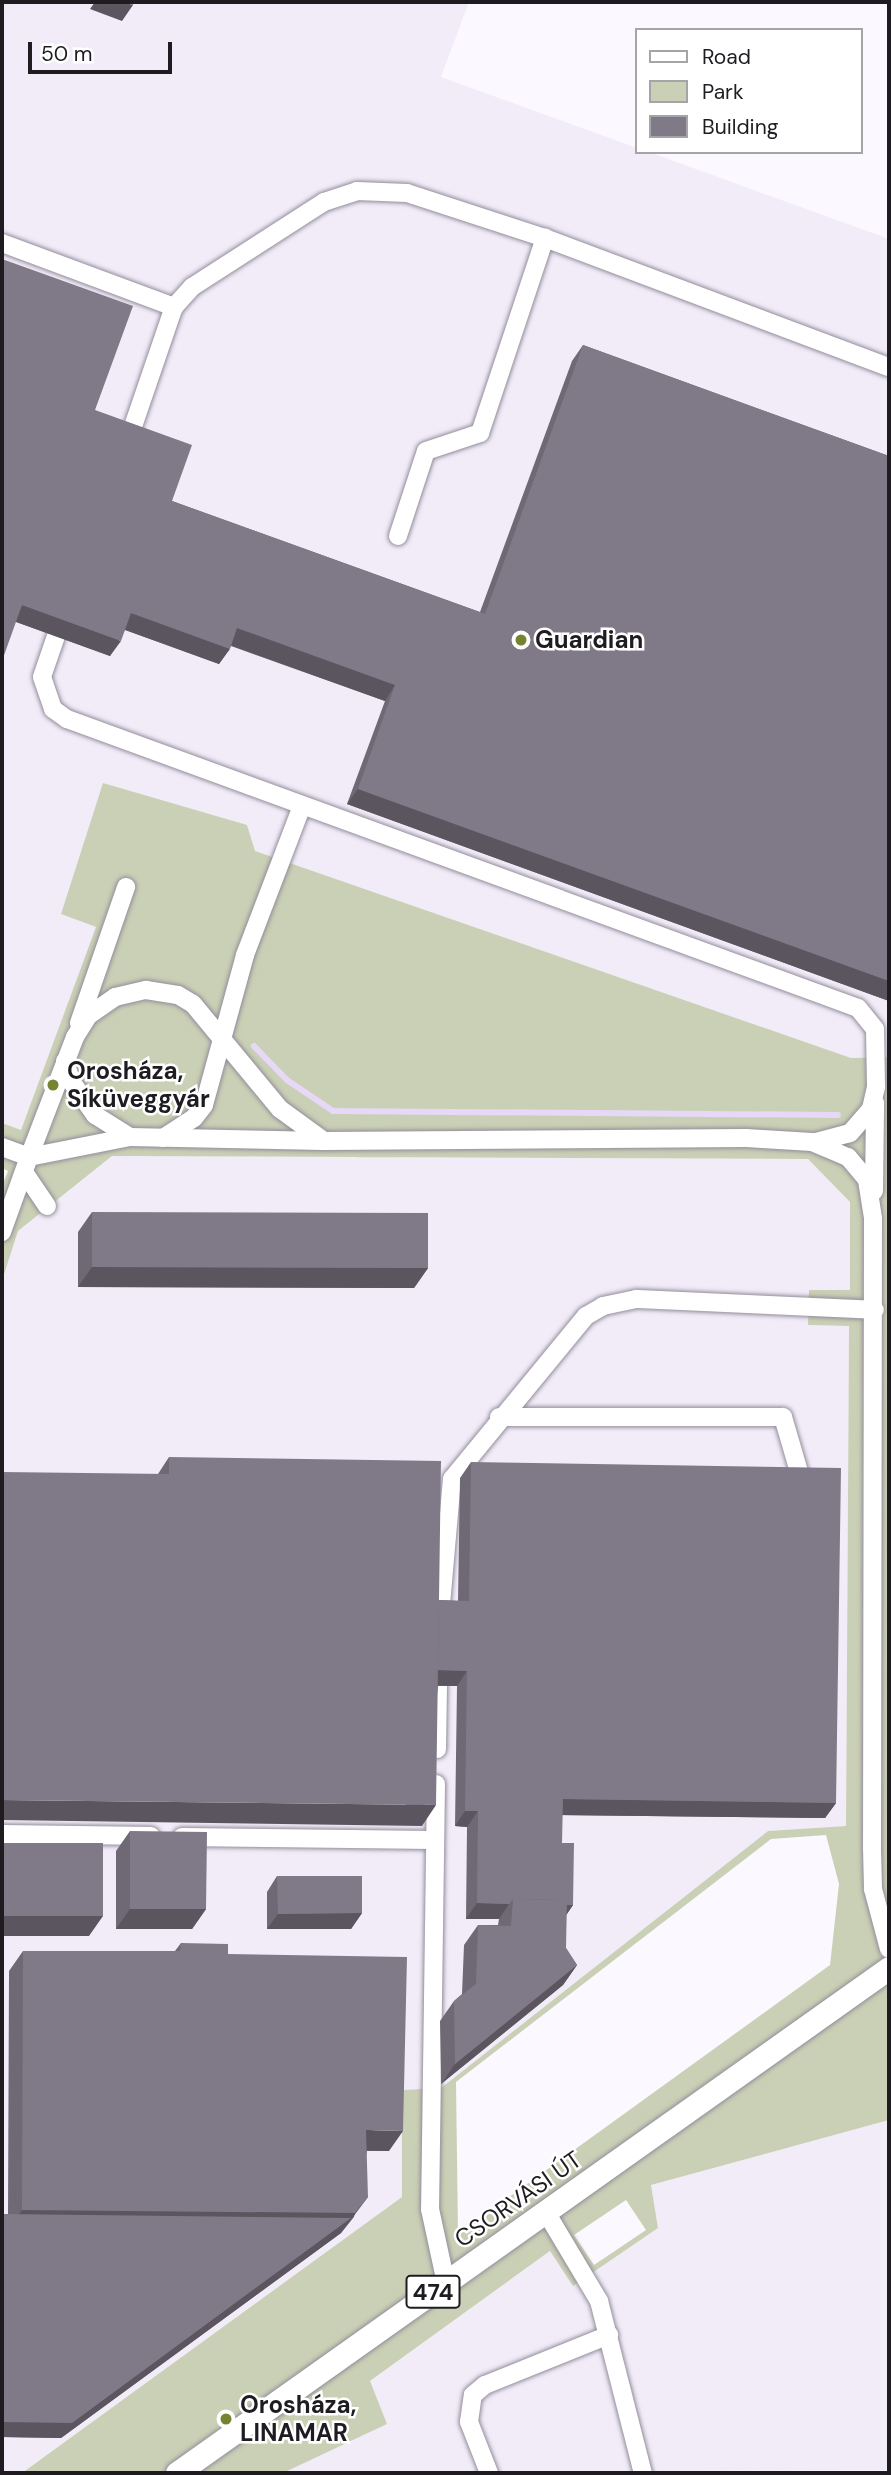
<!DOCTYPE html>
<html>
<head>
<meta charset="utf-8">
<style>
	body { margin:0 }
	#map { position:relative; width:891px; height:2475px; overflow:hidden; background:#fbf8ff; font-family:"DM Sans",sans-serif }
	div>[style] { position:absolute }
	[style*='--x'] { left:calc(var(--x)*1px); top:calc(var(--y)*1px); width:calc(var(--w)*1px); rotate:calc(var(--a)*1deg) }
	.built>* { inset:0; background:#f2ecf9 }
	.green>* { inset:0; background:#cad0b5 }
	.stream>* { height:6px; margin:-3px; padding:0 3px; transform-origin:3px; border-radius:3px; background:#e6d8f6 }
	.roads { filter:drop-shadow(0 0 2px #938d9b) drop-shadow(0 0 2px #938d9b) }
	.minor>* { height:18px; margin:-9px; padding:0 9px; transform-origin:9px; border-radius:9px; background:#fff }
	.major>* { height:23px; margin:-11.5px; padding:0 11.5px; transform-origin:11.5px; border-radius:11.5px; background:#fff }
	.wall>* { inset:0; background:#6e6975 }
	.shaded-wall>* { inset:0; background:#5a555f }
	.building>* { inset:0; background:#807a88 }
	.dots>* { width:19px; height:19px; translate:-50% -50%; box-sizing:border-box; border:4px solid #fff; border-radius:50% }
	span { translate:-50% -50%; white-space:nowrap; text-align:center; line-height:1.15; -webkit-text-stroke:5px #fff; paint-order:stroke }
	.shield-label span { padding:2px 5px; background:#fff; border:2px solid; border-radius:5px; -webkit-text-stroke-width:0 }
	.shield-label { font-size:23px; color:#1e1c21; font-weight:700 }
	.poi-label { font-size:24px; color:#1e1c21; font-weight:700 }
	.left { translate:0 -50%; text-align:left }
	.street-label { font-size:24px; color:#1e1c21 }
	.frame { position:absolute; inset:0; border:4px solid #1e1c21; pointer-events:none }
	.legend { position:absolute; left:635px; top:28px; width:228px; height:126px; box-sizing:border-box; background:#fff; border:2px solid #a5a4a6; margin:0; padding:9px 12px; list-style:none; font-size:21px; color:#1e1c21 }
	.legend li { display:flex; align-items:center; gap:14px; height:35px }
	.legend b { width:35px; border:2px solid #a5a4a6 }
	.scale { position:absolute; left:28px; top:42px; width:144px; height:32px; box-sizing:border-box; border:4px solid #1e1c21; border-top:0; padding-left:9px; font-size:21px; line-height:24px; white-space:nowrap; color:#1e1c21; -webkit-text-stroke:5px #fff; paint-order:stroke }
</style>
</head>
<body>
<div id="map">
	<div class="built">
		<div style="clip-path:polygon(2px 2px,469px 2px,441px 77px,637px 148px,637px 152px,649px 152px,889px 239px,889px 1057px,851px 1058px,254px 851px,247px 825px,61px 914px,96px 927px,21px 1131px,2px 1123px)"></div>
		<div style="clip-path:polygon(112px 1156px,808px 1159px,850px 1202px,850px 1290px,809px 1325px,849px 1326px,846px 1826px,768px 1831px,441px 2088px,402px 2090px,402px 2197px,22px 2473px,2px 2473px,2px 1282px,18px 1231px)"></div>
		<div style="clip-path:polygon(889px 2120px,889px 2470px,283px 2473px,387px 2424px,369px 2382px,550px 2251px,574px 2285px,658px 2228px,651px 2185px)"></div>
	</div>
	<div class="green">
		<div style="clip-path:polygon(evenodd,103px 783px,247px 825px,255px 851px,851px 1058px,889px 1057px,889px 2120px,651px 2185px,658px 2228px,573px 2286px,550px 2251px,370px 2381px,387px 2424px,283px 2473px,22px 2473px,402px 2197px,402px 2090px,441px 2088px,768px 1831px,846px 1826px,849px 1326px,808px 1325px,809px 1290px,850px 1290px,850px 1202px,808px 1159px,112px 1156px,18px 1231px,2px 1281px,2px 1186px,8px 1171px,2px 1168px,2px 1123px,21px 1130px,96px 927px,61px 914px,103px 783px,826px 1835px,839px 1884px,830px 1965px,458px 2234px,456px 2082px,771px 1839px,826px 1835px,103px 783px,626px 2200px,646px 2230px,594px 2265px,574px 2235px,626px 2200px)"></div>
	</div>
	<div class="stream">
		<div style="--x:254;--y:1046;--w:47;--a:45.9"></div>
		<div style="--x:287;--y:1080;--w:55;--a:34"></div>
		<div style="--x:333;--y:1111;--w:505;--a:0.45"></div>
	</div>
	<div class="roads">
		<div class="minor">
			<div style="--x:2;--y:243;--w:184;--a:20.4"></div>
			<div style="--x:128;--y:441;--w:142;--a:-71.1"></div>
			<div style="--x:174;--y:307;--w:27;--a:-48"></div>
			<div style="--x:192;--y:287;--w:157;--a:-32.8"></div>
			<div style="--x:324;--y:202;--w:35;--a:-18"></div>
			<div style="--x:357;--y:191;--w:50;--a:2.3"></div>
			<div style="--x:407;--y:193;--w:145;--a:18.1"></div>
			<div style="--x:545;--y:238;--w:367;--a:20.6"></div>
			<div style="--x:398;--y:536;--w:89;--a:-71.8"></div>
			<div style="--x:426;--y:451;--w:57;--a:-18.4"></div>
			<div style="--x:480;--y:433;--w:206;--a:-71.6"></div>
			<div style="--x:56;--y:636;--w:43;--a:108.9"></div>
			<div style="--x:42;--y:677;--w:34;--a:71"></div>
			<div style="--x:53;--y:709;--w:17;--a:36"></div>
			<div style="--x:67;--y:719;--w:842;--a:20.07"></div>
			<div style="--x:858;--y:1008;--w:27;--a:51"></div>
			<div style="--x:875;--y:1029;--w:58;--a:89"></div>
			<div style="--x:876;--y:1087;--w:23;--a:103"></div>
			<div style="--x:871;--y:1109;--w:32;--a:131"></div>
			<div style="--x:850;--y:1133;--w:34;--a:165"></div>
			<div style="--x:79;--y:1023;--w:144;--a:-70.9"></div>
			<div style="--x:65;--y:1061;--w:21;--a:73"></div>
			<div style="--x:71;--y:1081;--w:42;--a:54.8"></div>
			<div style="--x:95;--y:1115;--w:41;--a:32.2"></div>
			<div style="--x:163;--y:1138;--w:37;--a:-33"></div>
			<div style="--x:194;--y:1118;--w:16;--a:-52"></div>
			<div style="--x:204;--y:1105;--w:156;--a:-74.7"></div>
			<div style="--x:245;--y:955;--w:160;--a:-69.1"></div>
			<div style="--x:2;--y:1147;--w:29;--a:20"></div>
			<div style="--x:29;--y:1157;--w:129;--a:-69"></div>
			<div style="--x:75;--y:1037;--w:25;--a:-58"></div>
			<div style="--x:88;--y:1016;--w:33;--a:-35"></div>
			<div style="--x:115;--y:997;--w:32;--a:-13"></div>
			<div style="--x:146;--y:990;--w:32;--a:9"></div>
			<div style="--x:178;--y:995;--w:17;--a:31"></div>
			<div style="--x:193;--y:1004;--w:136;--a:50.4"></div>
			<div style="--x:280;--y:1109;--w:54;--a:36"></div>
			<div style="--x:24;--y:1172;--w:41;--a:55.9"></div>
			<div style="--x:874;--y:1191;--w:88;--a:-89.3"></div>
			<div style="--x:2;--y:1232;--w:80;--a:-70.2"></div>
			<div style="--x:29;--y:1157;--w:103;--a:-11.2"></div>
			<div style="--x:130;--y:1137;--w:194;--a:1.2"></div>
			<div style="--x:324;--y:1141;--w:422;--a:-0.4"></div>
			<div style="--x:746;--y:1138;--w:66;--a:3.5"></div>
			<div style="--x:812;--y:1142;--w:39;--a:23"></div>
			<div style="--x:848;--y:1157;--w:30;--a:50"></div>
			<div style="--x:867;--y:1180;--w:39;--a:81"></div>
			<div style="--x:873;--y:1219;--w:629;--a:90.09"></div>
			<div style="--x:872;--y:1848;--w:41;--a:88.6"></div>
			<div style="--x:873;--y:1889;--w:62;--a:75.1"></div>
			<div style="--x:499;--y:1417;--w:284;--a:0"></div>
			<div style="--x:783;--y:1417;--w:60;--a:73.7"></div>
			<div style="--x:440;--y:1616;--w:138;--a:-85"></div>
			<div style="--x:452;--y:1479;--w:211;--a:-50.6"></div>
			<div style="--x:586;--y:1316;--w:20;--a:-30"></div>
			<div style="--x:603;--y:1306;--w:34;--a:-12"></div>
			<div style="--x:636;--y:1299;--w:239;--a:2.6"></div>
			<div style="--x:437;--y:1749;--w:63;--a:-89.1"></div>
			<div style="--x:436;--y:1784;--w:425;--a:90.8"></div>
			<div style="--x:430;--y:2209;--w:76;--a:77.8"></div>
			<div style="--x:2;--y:1834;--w:149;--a:0.8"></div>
			<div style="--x:182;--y:1837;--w:252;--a:0.7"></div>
			<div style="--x:546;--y:2212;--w:104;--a:59.2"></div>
			<div style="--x:599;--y:2301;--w:178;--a:75.7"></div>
			<div style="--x:489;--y:2473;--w:55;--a:-111.4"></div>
			<div style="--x:469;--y:2422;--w:27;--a:-82"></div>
			<div style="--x:473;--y:2395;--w:16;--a:-40"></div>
			<div style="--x:485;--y:2385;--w:134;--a:-22"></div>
		</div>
		<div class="major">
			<div style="--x:177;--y:2473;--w:873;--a:-35.35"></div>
		</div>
	</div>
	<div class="wall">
		<div style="clip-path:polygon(583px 345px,889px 456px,889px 1001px,347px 804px,385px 701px,231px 646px,219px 664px,125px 630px,110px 656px,16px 622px,95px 410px,172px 501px,480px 612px,572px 361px)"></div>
		<div style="clip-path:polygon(92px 1212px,428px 1268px,414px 1288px,78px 1287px,78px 1232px)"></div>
		<div style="clip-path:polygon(169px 1457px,439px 1600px,458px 1601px,460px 1478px,471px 1462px,836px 1803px,825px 1818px,562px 1815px,562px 1843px,573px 1905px,566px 1915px,566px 1948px,577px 1965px,563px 1985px,441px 2084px,440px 2021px,454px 2001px,462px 1994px,464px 1945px,478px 1925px,498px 1925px,499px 1919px,466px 1919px,467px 1827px,455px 1826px,457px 1686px,438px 1686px,422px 1826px,158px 1474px)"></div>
		<div style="clip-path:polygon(130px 1831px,206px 1909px,192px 1929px,116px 1929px,116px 1851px)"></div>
		<div style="clip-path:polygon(277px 1876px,362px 1913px,351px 1929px,267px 1929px,267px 1892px)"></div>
		<div style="clip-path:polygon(181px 1943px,228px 1954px,389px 2151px,367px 2151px,354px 2217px,341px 2233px,61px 2438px,2px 2437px,2px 2214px,8px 2214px,9px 1971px,23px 1951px,175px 1951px)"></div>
	</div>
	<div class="shaded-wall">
		<div style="clip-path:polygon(95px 2px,122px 2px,133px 5px,122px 21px,90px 9px)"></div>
		<div style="clip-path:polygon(22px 605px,121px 641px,110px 656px,11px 620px)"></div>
		<div style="clip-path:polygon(131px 613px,230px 649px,219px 664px,120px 628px)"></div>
		<div style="clip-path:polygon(237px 628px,395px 685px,385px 701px,227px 644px)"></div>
		<div style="clip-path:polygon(358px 789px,889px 981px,889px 1001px,347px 804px)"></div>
		<div style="clip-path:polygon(92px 1267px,428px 1268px,414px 1288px,78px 1287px)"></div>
		<div style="clip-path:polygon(435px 1670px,467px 1671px,457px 1686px,424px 1685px)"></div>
		<div style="clip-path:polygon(563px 1799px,836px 1803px,825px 1818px,552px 1815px)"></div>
		<div style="clip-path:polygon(2px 1800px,436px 1805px,422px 1826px,2px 1820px)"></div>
		<div style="clip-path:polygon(465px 1811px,478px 1811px,467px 1827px,455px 1826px)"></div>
		<div style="clip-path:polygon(477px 1903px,509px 1904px,499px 1919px,466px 1919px)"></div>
		<div style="clip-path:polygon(512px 1904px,573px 1905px,563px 1920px)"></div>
		<div style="clip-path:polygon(130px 1909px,206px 1909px,192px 1929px,116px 1929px)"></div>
		<div style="clip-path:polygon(362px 1913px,351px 1929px,267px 1929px,278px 1914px)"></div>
		<div style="clip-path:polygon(2px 1916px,103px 1916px,89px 1936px,2px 1936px)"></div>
		<div style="clip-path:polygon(577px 1965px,563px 1985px,441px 2084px,455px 2064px)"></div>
		<div style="clip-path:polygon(366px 2130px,403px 2131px,389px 2151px,352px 2150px)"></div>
		<div style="clip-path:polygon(368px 2197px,341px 2233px,61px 2438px,2px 2437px,7px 2230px,22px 2210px)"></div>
	</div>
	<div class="building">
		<div style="clip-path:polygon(122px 2px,134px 2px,133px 5px)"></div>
		<div style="clip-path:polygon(2px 259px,133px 306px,95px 410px,192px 445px,172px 501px,485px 614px,583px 345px,889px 456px,889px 981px,358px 789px,395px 685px,237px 628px,230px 649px,131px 613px,121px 641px,22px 605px,2px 661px)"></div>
		<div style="clip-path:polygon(92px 1212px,428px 1213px,428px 1268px,92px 1267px)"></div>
		<div style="clip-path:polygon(169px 1457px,441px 1461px,436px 1805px,2px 1800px,2px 1472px,169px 1474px)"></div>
		<div style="clip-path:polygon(471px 1462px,841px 1468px,836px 1803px,563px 1799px,562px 1843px,574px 1843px,573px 1905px,567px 1905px,567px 1900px,513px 1899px,509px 1904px,477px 1903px,478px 1811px,465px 1811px,467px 1671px,438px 1670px,439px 1600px,469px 1601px)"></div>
		<div style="clip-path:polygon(130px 1831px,207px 1832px,206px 1909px,130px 1909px)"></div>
		<div style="clip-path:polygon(2px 1843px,103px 1843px,103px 1916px,2px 1916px)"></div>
		<div style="clip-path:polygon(277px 1876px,362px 1876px,362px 1913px,278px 1914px)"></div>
		<div style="clip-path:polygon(513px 1899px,567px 1900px,566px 1948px,577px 1965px,455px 2064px,454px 2001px,476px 1984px,478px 1925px,511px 1926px)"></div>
		<div style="clip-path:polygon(181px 1943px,228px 1944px,228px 1954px,407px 1957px,403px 2131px,366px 2130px,368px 2197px,355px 2213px,22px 2210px,23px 1951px,180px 1951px)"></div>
		<div style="clip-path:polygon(2px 2214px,351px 2218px,72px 2423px,2px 2422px)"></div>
	</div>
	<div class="dots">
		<div style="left:521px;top:640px;background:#768330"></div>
		<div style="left:53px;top:1085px;background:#768330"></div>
		<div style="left:226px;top:2419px;background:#768330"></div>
	</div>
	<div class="shield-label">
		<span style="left:433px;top:2292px">474</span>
	</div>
	<div class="poi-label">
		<span class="left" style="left:535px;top:640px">Guardian</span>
		<span class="left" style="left:67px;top:1085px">Orosháza,<br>Síküveggyár</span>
		<span class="left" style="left:240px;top:2419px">Orosháza,<br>LINAMAR</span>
	</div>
	<div class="street-label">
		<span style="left:518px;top:2199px;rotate:-35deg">CSORVÁSI ÚT</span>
	</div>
	<div class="frame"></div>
	<ul class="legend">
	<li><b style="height:9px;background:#fff"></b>Road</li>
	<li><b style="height:19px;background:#cad0b5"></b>Park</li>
	<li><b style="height:19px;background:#807a88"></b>Building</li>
	</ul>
	<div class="scale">50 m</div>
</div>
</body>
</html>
